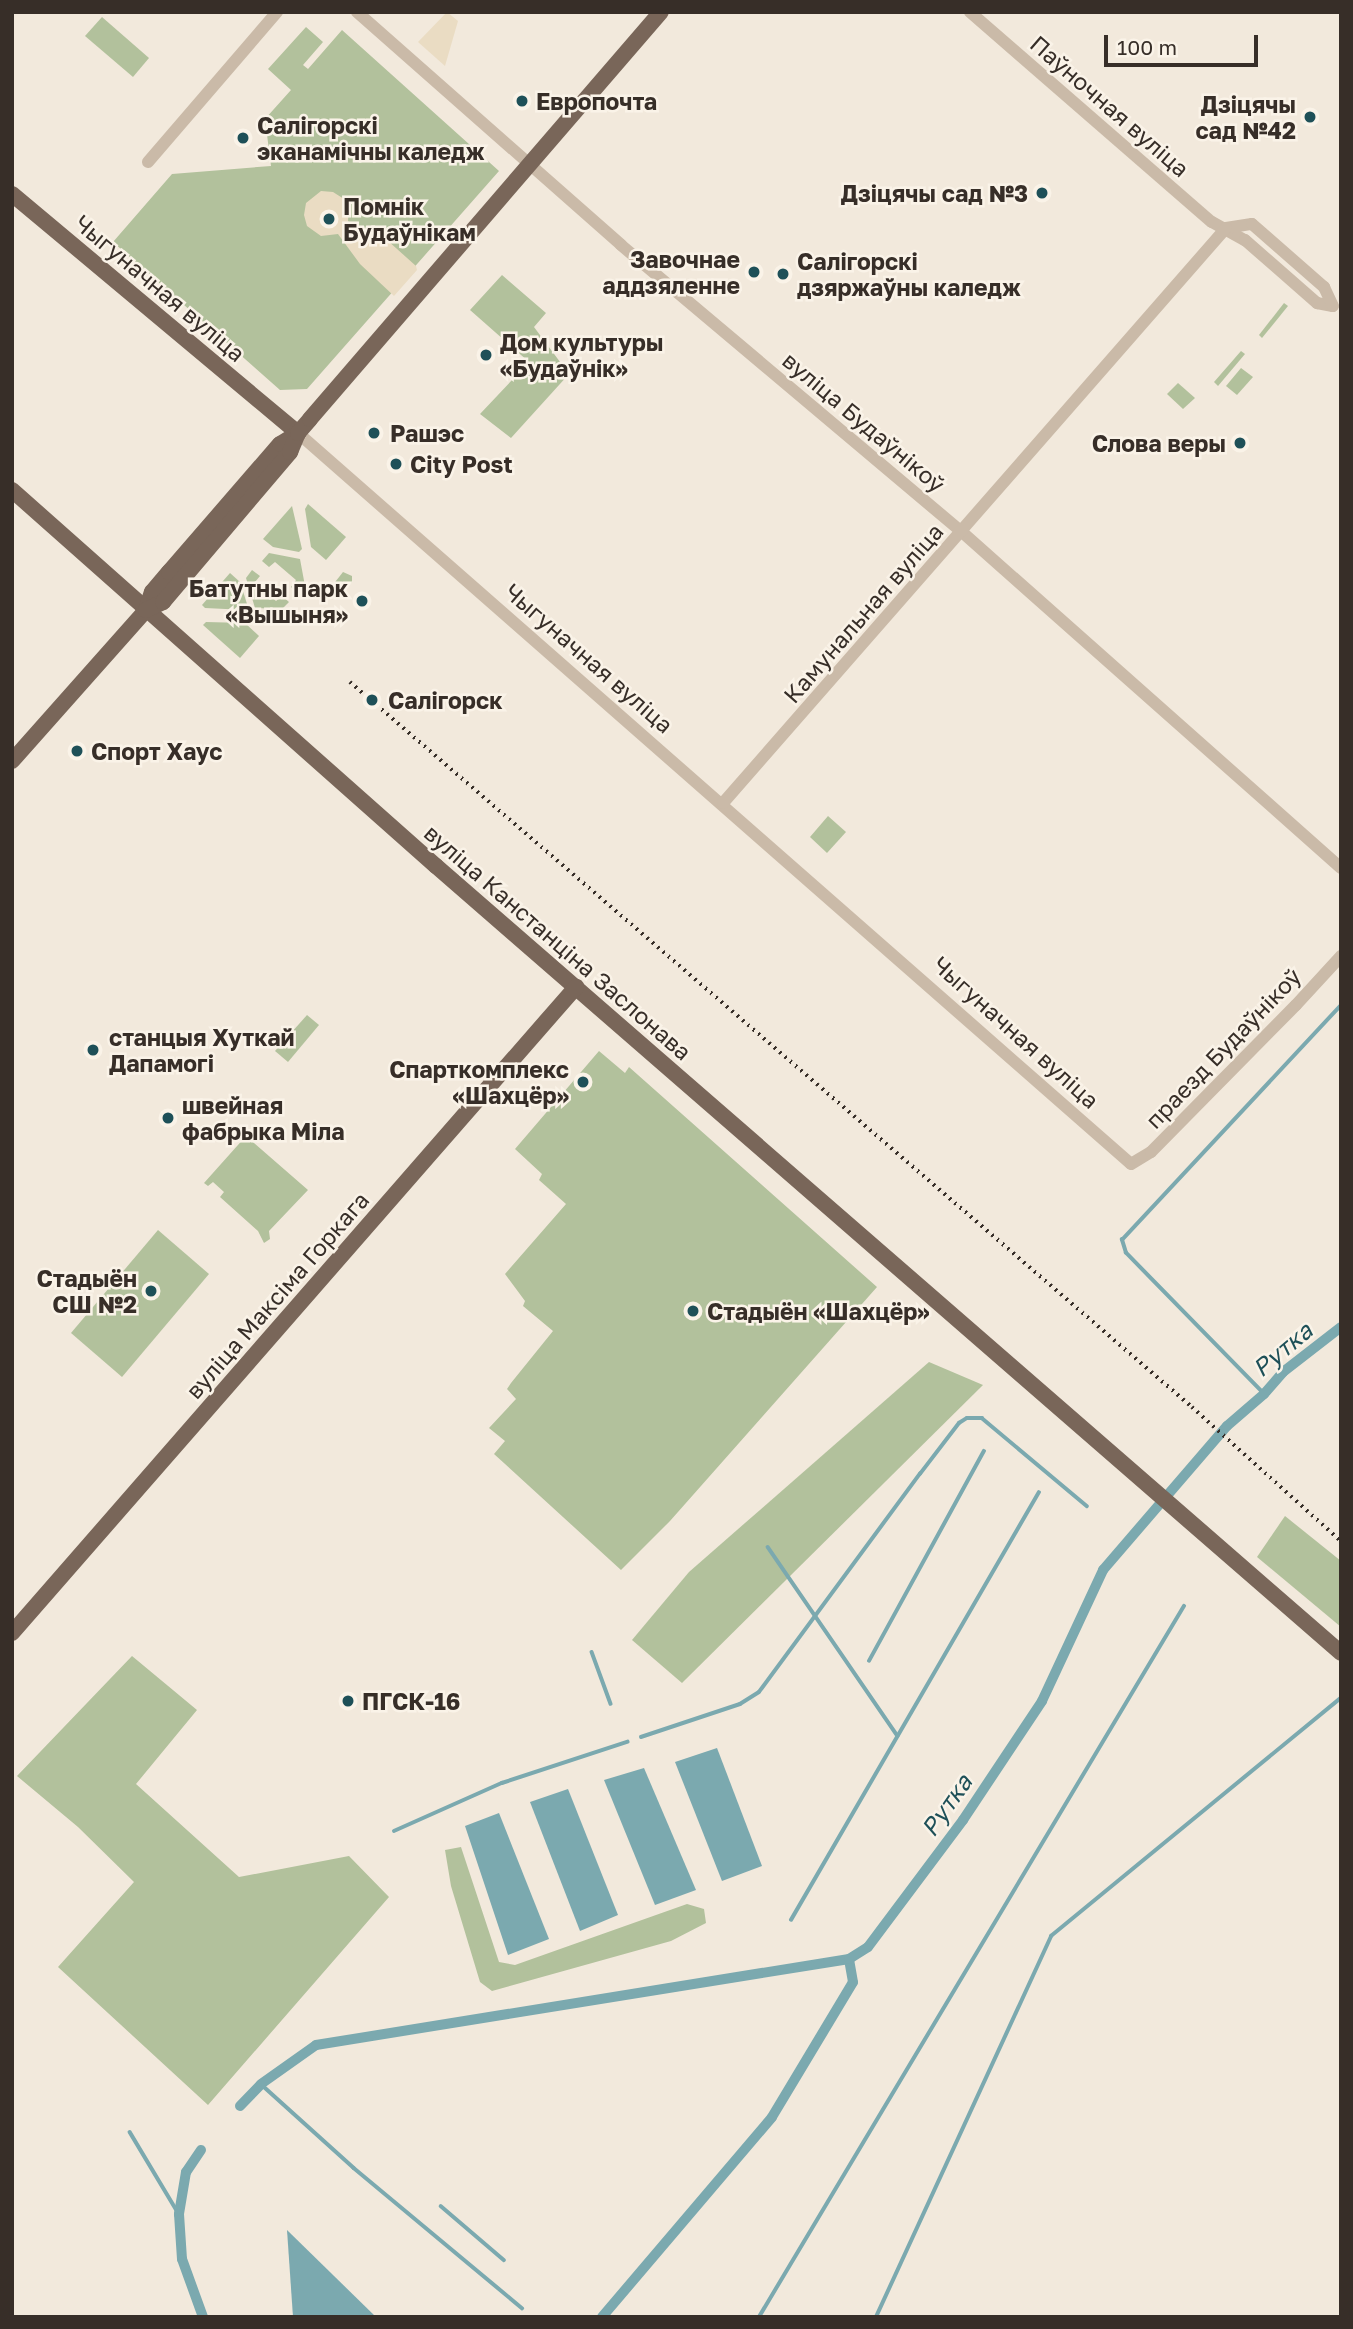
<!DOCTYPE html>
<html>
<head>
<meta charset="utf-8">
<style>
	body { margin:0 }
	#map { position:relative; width:1353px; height:2329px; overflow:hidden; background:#f2e9dc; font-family:"Golos Text",sans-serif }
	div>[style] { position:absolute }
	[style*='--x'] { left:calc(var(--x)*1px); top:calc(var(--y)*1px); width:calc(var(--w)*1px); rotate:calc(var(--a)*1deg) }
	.green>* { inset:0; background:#b2c19c }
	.plaza>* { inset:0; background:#eadcc3 }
	.water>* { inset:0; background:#7ba9af }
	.stream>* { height:3.5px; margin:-1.75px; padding:0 1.75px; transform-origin:1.75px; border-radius:1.75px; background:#7ba9af }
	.canal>* { height:10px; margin:-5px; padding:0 5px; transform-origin:5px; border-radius:5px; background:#7ba9af }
	.minor>* { height:12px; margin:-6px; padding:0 6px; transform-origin:6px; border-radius:6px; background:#cabaa8 }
	.major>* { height:16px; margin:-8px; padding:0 8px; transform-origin:8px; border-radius:8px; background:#796659 }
	.rail>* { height:3.5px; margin-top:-1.75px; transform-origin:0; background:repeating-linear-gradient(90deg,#372e28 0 2px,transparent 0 7px) }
	.dots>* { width:19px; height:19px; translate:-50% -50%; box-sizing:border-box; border:4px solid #faf3e8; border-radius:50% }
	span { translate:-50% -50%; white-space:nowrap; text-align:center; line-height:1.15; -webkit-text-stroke:5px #faf3e8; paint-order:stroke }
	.poi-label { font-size:23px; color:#372e28; font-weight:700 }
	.left { translate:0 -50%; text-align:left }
	.right { translate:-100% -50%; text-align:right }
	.street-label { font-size:23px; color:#372e28 }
	.water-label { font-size:24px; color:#1e5058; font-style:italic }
	.frame { position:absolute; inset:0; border:14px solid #372e28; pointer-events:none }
	.scale { position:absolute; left:1104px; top:35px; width:154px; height:32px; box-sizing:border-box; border:4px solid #372e28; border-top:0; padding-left:9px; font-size:21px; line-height:24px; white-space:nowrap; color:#372e28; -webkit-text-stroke:5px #faf3e8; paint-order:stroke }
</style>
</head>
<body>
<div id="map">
	<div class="green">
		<div style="clip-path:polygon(102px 17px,149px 58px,133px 77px,85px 36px)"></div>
		<div style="clip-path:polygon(306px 27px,323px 42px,303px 65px,308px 69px,342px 30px,499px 171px,307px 389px,280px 390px,113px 242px,172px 174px,271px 166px,265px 119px,291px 90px,268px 69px)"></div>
		<div style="clip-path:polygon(502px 275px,546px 313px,534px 327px,569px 374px,511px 438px,480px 414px,529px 362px,470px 310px)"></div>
		<div style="clip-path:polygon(1284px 303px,1288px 306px,1262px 338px,1259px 335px)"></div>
		<div style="clip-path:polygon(1241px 351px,1245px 354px,1218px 386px,1214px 382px)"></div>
		<div style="clip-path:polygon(1241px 368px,1253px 377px,1237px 395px,1226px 386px)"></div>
		<div style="clip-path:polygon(1178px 383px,1195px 398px,1183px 409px,1167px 394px)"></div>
		<div style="clip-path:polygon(308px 504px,346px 537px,326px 560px,311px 547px,305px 509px)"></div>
		<div style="clip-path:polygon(292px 506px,302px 549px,299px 552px,273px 547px,263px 539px)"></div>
		<div style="clip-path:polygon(269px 553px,300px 559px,305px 586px,298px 593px,291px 587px,296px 580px,275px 562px,269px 567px,262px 561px)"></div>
		<div style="clip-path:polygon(252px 570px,260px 576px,255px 582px,276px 601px,282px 596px,289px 602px,282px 609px,255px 608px,246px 578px)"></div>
		<div style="clip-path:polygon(343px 572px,352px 576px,352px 582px,340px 595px,333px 594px,332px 586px)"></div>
		<div style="clip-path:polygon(230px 573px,240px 582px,248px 607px,246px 610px,205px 608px,202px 605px)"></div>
		<div style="clip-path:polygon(206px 622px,245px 623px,259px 636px,240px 658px,203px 625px)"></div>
		<div style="clip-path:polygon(828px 816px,846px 832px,827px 853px,810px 837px)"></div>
		<div style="clip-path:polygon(307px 1015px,319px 1025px,288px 1062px,275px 1051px)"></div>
		<div style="clip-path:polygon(599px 1051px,625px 1073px,629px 1067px,877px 1287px,670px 1521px,621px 1570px,494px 1454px,505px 1441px,489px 1428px,516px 1399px,507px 1389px,511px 1383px,553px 1331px,523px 1306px,525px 1301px,505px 1274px,566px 1204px,539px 1180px,542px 1174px,515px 1149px)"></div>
		<div style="clip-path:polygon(246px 1136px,308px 1190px,269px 1231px,270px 1239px,264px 1243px,258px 1231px,220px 1197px,224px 1192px,213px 1182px,208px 1186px,204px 1183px)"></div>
		<div style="clip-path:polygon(158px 1230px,209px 1274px,122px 1377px,71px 1333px)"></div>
		<div style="clip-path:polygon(929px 1362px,983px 1385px,682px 1683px,632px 1640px,689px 1572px)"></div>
		<div style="clip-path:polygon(1285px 1516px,1341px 1561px,1341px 1627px,1257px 1557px)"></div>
		<div style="clip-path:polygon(132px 1656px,197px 1710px,136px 1784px,239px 1877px,349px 1856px,389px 1897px,208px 2105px,58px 1967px,134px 1882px,78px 1827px,17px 1776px)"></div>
		<div style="clip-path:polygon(461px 1847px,499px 1962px,515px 1965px,687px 1904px,704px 1909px,706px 1923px,671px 1941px,492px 1991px,480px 1982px,451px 1886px,445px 1850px)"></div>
	</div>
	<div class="plaza">
		<div style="clip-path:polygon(447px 12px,458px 21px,445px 66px,418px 42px)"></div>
		<div style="clip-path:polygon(321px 191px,333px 192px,344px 199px,349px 209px,348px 221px,370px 243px,387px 240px,416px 266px,417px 270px,394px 296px,360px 264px,338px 234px,321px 236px,307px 226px,304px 215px,306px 203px)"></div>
	</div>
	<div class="water">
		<div style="clip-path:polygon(717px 1748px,762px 1866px,722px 1881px,675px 1762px)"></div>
		<div style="clip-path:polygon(644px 1768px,696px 1890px,655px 1905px,604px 1780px)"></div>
		<div style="clip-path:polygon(568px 1789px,618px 1915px,580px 1931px,530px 1802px)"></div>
		<div style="clip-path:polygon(499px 1813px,549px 1939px,508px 1955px,465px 1826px)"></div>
		<div style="clip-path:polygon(287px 2230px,376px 2317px,293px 2317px)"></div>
	</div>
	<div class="stream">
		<div style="--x:1264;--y:1394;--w:197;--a:-134.4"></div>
		<div style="--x:1126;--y:1253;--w:14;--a:-107"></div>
		<div style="--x:1122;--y:1240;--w:321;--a:-47"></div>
		<div style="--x:768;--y:1547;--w:229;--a:55.5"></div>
		<div style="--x:592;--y:1652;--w:55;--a:69.9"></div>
		<div style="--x:869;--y:1661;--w:239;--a:-61.3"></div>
		<div style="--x:641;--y:1737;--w:104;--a:-18.4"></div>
		<div style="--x:740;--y:1704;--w:22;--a:-32"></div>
		<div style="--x:759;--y:1692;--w:271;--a:-53.6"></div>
		<div style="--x:920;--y:1474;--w:64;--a:-52.6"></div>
		<div style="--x:959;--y:1423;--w:9;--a:-32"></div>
		<div style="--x:967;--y:1418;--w:15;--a:0"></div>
		<div style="--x:982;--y:1418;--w:137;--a:40"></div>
		<div style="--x:394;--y:1831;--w:118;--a:-24"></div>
		<div style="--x:502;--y:1783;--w:132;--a:-18.2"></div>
		<div style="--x:791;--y:1920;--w:494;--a:-59.9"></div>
		<div style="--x:261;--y:2084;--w:125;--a:42.1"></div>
		<div style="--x:354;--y:2168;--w:219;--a:39.8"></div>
		<div style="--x:130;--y:2132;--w:96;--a:59.1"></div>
		<div style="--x:441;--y:2206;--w:83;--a:40.6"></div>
		<div style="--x:759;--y:2317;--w:828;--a:-59.13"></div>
		<div style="--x:876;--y:2317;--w:419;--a:-65.3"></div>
		<div style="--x:1051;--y:1936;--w:375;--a:-39.4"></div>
	</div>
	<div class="canal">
		<div style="--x:240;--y:2106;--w:30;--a:-46"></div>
		<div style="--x:261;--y:2084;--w:67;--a:-35.3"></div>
		<div style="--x:316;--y:2045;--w:540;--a:-9.17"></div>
		<div style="--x:201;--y:2150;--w:27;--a:124"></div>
		<div style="--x:186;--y:2172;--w:43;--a:99.5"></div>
		<div style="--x:179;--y:2214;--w:45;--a:86.2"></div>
		<div style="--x:182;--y:2259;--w:62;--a:70.1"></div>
		<div style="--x:602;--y:2317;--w:262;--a:-49.6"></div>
		<div style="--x:772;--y:2117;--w:157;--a:-59"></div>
		<div style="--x:853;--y:1982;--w:23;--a:-100"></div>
		<div style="--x:849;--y:1959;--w:22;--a:-32"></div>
		<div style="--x:868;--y:1947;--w:159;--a:-53.2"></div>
		<div style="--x:963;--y:1820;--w:143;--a:-56.4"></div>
		<div style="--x:1042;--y:1701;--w:145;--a:-65"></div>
		<div style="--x:1103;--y:1570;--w:190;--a:-49.3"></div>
		<div style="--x:1227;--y:1426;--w:49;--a:-40.9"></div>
		<div style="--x:1264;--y:1394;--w:29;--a:-49"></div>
		<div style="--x:1283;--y:1372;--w:73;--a:-37.8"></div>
	</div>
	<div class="minor">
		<div style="--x:357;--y:12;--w:352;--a:41.4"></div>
		<div style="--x:621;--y:245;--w:446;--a:40.1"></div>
		<div style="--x:962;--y:532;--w:506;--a:41.56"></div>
		<div style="--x:970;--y:12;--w:320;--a:41"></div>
		<div style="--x:1212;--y:222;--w:38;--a:29"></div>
		<div style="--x:1245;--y:240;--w:96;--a:41.2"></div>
		<div style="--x:1317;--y:303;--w:16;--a:11"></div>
		<div style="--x:148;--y:162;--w:198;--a:-49.3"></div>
		<div style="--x:1226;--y:228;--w:26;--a:-9"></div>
		<div style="--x:1252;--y:224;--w:96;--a:41.2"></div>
		<div style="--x:1324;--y:287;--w:21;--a:65"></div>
		<div style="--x:298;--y:433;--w:1108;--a:41.27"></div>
		<div style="--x:1131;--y:1164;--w:23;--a:-31"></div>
		<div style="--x:1151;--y:1152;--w:206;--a:-45.4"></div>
		<div style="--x:1296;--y:1005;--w:67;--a:-47.4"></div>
		<div style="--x:723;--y:803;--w:764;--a:-48.82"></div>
	</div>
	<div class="major">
		<div style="--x:12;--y:194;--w:373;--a:39.9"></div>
		<div style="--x:12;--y:490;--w:567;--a:41.57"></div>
		<div style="--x:436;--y:866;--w:1199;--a:41.01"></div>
		<div style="--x:146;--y:610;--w:19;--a:-72"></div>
		<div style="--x:152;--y:592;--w:26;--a:-50"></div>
		<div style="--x:169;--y:572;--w:169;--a:-49.1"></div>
		<div style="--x:280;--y:444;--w:21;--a:-31"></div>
		<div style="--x:12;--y:761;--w:202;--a:-48.4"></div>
		<div style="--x:146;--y:610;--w:19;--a:-25"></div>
		<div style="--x:163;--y:602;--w:197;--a:-49.7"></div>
		<div style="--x:290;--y:452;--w:21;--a:-67"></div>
		<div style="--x:298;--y:433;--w:18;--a:-49"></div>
		<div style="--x:310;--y:419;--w:537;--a:-49.23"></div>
		<div style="--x:12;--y:1633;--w:858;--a:-48.88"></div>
	</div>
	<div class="rail">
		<div style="--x:350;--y:682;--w:1111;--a:40.73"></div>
		<div style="--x:1192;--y:1407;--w:200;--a:42"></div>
	</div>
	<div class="dots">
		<div style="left:522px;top:101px;background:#1e5058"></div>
		<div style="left:1310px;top:117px;background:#1e5058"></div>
		<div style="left:243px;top:138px;background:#1e5058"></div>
		<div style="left:1042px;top:193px;background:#1e5058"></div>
		<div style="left:329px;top:219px;background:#1e5058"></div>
		<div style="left:754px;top:272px;background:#1e5058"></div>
		<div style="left:783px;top:274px;background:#1e5058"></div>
		<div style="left:486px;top:355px;background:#1e5058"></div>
		<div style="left:374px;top:433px;background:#1e5058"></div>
		<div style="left:1240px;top:443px;background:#1e5058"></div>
		<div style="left:396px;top:464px;background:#1e5058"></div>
		<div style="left:362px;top:601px;background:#1e5058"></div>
		<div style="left:372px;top:700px;background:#1e5058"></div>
		<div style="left:77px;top:751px;background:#1e5058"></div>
		<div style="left:93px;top:1050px;background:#1e5058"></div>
		<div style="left:583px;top:1082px;background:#1e5058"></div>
		<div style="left:168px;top:1118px;background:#1e5058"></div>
		<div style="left:151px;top:1291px;background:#1e5058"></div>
		<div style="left:693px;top:1311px;background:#1e5058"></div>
		<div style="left:348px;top:1701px;background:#1e5058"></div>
	</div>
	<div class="poi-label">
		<span class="left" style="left:536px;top:101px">Европочта</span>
		<span class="right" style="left:1296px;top:117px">Дзіцячы<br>сад №42</span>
		<span class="left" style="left:257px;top:138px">Салігорскі<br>эканамічны каледж</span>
		<span class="right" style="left:1028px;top:193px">Дзіцячы сад №3</span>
		<span class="left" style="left:343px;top:219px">Помнік<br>Будаўнікам</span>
		<span class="right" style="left:740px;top:272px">Завочнае<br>аддзяленне</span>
		<span class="left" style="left:797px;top:274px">Салігорскі<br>дзяржаўны каледж</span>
		<span class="left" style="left:500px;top:355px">Дом культуры<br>«Будаўнік»</span>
		<span class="left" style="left:390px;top:433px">Рашэс</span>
		<span class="right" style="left:1226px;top:443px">Слова веры</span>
		<span class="left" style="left:410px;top:464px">City Post</span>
		<span class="right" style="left:348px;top:601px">Батутны парк<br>«Вышыня»</span>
		<span class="left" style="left:388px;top:700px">Салігорск</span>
		<span class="left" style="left:91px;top:751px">Спорт Хаус</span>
		<span class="left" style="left:109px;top:1050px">станцыя Хуткай<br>Дапамогі</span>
		<span class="right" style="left:569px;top:1082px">Спарткомплекс<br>«Шахцёр»</span>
		<span class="left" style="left:182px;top:1118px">швейная<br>фабрыка Міла</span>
		<span class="right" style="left:137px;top:1291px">Стадыён<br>СШ №2</span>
		<span class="left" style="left:707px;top:1311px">Стадыён «Шахцёр»</span>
		<span class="left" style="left:362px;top:1701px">ПГСК-16</span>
	</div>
	<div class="street-label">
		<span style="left:1110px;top:106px;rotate:41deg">Паўночная вуліца</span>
		<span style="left:160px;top:288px;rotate:40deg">Чыгуначная вуліца</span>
		<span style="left:864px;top:422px;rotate:40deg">вуліца Будаўнікоў</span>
		<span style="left:863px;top:613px;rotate:-49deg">Камунальная вуліца</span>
		<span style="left:589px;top:658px;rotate:41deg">Чыгуначная вуліца</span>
		<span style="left:558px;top:942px;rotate:41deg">вуліца Канстанціна Заслонава</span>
		<span style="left:1016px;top:1032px;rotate:42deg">Чыгуначная вуліца</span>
		<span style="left:1223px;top:1048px;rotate:-46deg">праезд Будаўнікоў</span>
		<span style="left:277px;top:1295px;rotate:-49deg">вуліца Максіма Горкага</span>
	</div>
	<div class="water-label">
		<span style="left:1282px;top:1349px;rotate:-40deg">Рутка</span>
		<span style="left:946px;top:1805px;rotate:-55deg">Рутка</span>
	</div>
	<div class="frame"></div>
	<div class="scale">100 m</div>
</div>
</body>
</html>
